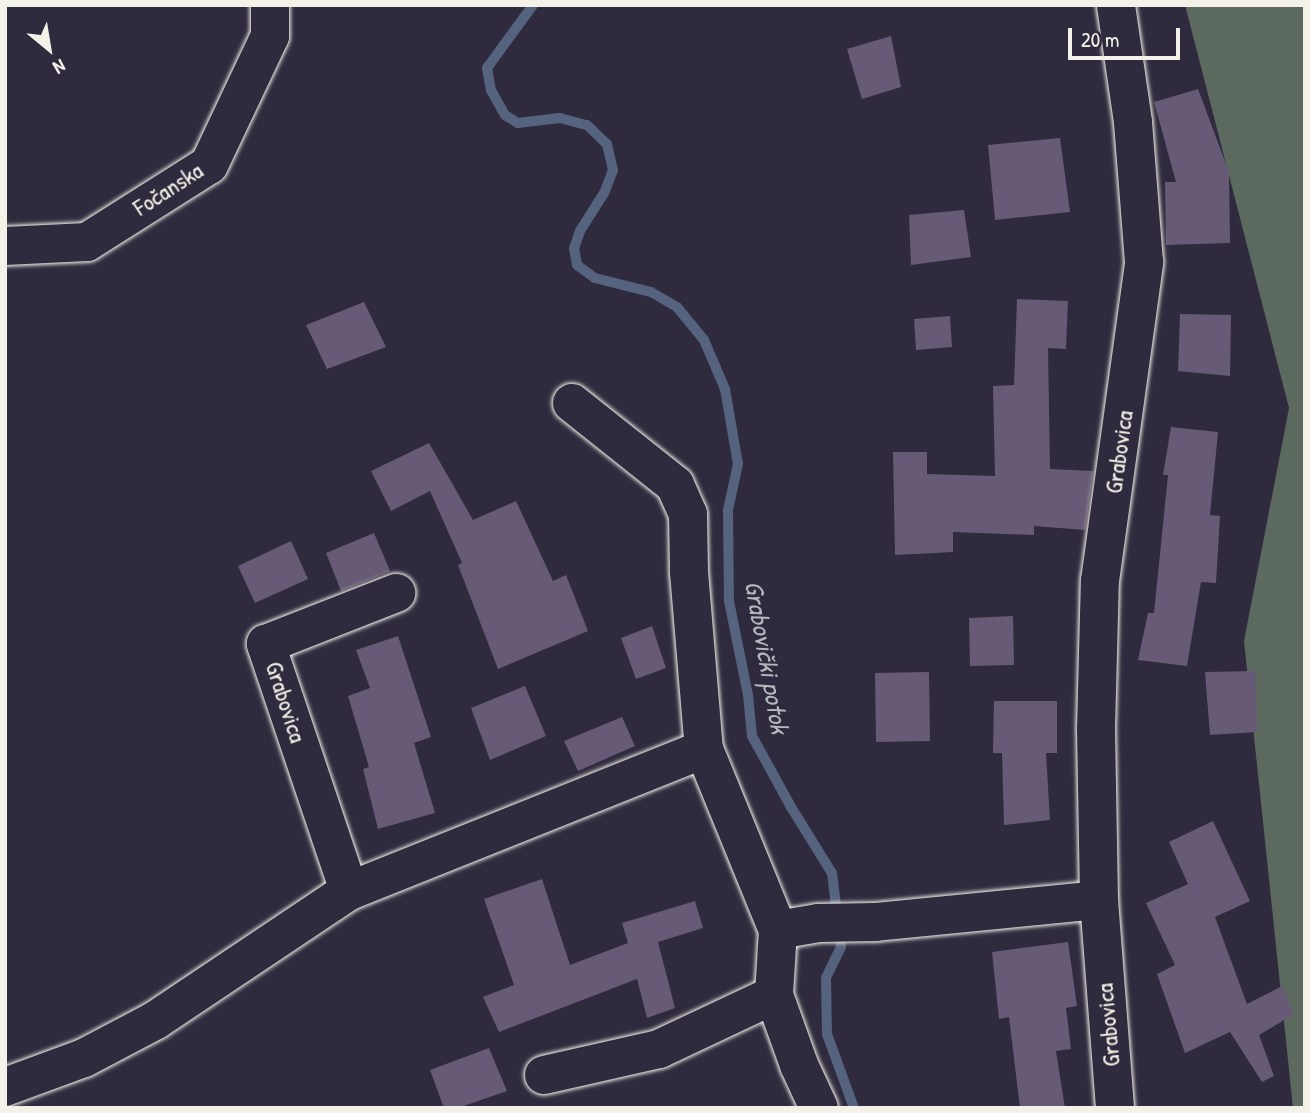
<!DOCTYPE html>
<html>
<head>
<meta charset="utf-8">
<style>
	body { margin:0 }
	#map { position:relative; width:1310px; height:1113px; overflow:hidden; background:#2f2a3d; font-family:"Patrick Hand",sans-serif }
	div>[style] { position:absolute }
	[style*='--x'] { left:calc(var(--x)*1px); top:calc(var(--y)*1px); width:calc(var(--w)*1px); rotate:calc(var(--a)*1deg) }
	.green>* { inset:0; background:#5b695f }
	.stream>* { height:10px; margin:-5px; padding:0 5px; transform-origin:5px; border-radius:5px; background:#55637e }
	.building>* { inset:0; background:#675a77 }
	.roads { filter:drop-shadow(0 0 2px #f4f1e8) drop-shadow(0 0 2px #f4f1e8) }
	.minor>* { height:38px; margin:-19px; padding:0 19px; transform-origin:19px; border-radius:19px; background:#2f2a3d }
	span { translate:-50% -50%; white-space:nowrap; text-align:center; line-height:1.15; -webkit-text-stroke:5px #2f2a3d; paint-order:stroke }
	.street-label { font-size:24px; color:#f4f1e8 }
	.water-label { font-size:26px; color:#b4b8be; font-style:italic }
	.frame { position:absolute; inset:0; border:7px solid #f4f1e8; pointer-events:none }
	.north { position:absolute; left:14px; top:14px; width:70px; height:70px; -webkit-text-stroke:5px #2f2a3d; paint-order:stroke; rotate:150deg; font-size:19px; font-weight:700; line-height:28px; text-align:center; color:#f4f1e8 }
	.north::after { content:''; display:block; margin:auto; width:24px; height:32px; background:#f4f1e8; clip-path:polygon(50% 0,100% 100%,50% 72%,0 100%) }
	.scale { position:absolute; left:1068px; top:28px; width:112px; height:32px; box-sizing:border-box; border:4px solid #f4f1e8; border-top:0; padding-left:9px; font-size:21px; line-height:24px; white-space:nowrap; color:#f4f1e8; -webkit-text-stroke:5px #2f2a3d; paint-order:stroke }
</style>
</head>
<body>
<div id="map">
	<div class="green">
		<div style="clip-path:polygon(1185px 5px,1305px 5px,1305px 1108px,1293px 1108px,1244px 641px,1289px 408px)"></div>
	</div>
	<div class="stream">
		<div style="--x:533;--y:5;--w:78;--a:126.1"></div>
		<div style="--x:487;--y:68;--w:22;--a:80"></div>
		<div style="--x:491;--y:90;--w:29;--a:61"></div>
		<div style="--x:505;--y:115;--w:15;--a:32"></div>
		<div style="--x:518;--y:123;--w:42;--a:-6.8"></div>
		<div style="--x:560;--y:118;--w:28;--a:15"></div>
		<div style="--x:587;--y:125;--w:28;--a:44"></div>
		<div style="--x:607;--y:144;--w:27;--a:77"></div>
		<div style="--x:613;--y:170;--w:25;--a:111"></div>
		<div style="--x:604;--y:193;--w:45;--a:122.3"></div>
		<div style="--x:580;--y:231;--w:18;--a:109"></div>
		<div style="--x:574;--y:248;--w:17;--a:80"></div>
		<div style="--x:577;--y:265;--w:22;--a:36"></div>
		<div style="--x:595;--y:278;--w:58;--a:14"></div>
		<div style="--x:651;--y:292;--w:30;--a:30"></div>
		<div style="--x:677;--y:307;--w:43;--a:50.7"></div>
		<div style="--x:704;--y:340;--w:53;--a:66.8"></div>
		<div style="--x:725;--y:389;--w:76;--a:80.2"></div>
		<div style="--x:738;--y:464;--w:47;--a:102.3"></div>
		<div style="--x:728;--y:510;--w:91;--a:89.4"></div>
		<div style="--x:729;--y:601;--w:96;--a:78.6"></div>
		<div style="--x:748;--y:695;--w:41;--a:84.4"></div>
		<div style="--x:752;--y:736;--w:81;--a:61.2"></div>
		<div style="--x:791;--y:807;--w:78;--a:58.2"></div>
		<div style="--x:832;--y:873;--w:75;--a:83.1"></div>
		<div style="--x:841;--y:947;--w:34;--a:116"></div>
		<div style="--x:826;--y:978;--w:56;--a:89"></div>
		<div style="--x:827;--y:1034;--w:79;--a:70"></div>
	</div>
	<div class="building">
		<div style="clip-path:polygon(891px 36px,901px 87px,862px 99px,847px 49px)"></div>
		<div style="clip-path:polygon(1198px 89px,1229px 172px,1230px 243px,1166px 245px,1165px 182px,1176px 182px,1154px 102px)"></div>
		<div style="clip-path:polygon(1060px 138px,1070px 212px,995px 220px,988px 145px)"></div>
		<div style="clip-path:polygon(964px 210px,971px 257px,911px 265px,909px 215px)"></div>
		<div style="clip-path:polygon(1017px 299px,1068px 301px,1066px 349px,1048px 348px,1050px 469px,1093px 471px,1085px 530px,1034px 526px,1034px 535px,953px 532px,953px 552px,895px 555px,893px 452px,927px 452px,927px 474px,995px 476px,993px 386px,1014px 385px)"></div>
		<div style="clip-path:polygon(364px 302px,386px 347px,327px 369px,306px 325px)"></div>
		<div style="clip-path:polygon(1180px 314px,1231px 315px,1230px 376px,1178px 371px)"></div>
		<div style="clip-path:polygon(950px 316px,952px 347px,916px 350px,914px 319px)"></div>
		<div style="clip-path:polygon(1171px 427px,1218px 432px,1210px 515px,1220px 516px,1216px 583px,1201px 582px,1187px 666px,1138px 660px,1148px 613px,1154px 613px,1168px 475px,1163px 475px)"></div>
		<div style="clip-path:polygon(429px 443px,473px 520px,516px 501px,553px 581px,566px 575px,588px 631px,498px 669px,458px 565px,462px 563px,430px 491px,391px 511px,371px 471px)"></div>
		<div style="clip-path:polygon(374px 533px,390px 571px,341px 591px,326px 553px)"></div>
		<div style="clip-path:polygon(291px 541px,308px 579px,255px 603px,238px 566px)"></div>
		<div style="clip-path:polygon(1013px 616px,1014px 665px,970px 666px,969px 618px)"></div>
		<div style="clip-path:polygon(652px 626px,666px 668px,636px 679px,621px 638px)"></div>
		<div style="clip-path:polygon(398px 636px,431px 737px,414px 743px,435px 813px,378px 829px,363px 769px,369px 767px,348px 696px,370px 688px,356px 650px)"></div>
		<div style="clip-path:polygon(1255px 671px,1257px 732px,1210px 735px,1205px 672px)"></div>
		<div style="clip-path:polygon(929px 672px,930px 741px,876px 742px,875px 673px)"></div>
		<div style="clip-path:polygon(525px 686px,546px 736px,490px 760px,471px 708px)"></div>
		<div style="clip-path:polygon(994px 701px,1057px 701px,1057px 753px,1046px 753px,1050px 820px,1004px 825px,1002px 753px,993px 753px)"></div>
		<div style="clip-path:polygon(622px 717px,635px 746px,578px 771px,564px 741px)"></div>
		<div style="clip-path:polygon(1213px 821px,1250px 901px,1215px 917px,1247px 1004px,1282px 986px,1294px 1014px,1259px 1035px,1274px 1076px,1262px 1082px,1230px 1032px,1185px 1053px,1157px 974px,1175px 965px,1146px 903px,1188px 884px,1169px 842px)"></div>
		<div style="clip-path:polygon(542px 879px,570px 965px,628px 943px,622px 923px,695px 901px,703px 928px,658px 942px,675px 1008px,647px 1018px,637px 979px,499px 1032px,483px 997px,514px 985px,484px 899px)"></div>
		<div style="clip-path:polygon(1068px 942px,1077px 1006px,1066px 1008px,1071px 1049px,1056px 1051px,1065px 1108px,1020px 1108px,1009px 1017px,999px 1019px,992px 952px)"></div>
		<div style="clip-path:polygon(489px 1048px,507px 1091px,458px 1108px,444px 1108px,430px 1070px)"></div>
	</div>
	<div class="roads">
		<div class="minor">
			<div style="--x:5;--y:246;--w:82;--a:-2.8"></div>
			<div style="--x:87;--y:242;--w:144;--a:-32.3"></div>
			<div style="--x:209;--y:165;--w:143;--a:-64.7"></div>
			<div style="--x:270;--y:36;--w:31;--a:-90"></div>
			<div style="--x:572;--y:403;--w:132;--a:38.5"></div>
			<div style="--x:675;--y:485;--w:32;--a:66"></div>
			<div style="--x:688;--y:514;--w:58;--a:89"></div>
			<div style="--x:689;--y:572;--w:178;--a:85.2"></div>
			<div style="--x:704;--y:749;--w:196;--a:67.8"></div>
			<div style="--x:778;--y:930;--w:41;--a:-9.9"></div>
			<div style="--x:818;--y:923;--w:57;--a:-1"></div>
			<div style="--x:875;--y:922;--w:225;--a:-5.6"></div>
			<div style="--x:349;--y:891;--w:261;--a:-108.6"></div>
			<div style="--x:266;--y:644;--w:140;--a:-21.4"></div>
			<div style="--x:774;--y:995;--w:74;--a:70.3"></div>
			<div style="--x:799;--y:1065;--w:47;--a:65.1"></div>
			<div style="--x:544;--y:1075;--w:118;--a:-12.7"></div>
			<div style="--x:659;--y:1049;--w:127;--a:-25.2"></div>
			<div style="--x:774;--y:995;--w:65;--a:-86.5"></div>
			<div style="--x:5;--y:1087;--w:84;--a:-20.2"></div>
			<div style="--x:84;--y:1058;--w:81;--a:-27.8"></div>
			<div style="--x:156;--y:1020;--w:232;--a:-33.8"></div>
			<div style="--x:349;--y:891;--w:382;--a:-21.8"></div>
			<div style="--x:1115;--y:1108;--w:209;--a:-94.4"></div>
			<div style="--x:1099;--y:900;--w:171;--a:-91"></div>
			<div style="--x:1096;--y:729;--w:148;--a:-88.5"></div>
			<div style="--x:1100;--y:581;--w:322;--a:-82.1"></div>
			<div style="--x:1144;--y:262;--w:140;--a:-94.5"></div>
			<div style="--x:1133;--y:122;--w:118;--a:-98.3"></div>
		</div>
	</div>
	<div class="street-label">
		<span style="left:168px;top:189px;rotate:-33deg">Fočanska</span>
		<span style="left:1119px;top:452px;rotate:-82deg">Grabovica</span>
		<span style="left:286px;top:702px;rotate:72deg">Grabovica</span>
		<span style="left:1108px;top:1025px;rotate:-95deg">Grabovica</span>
	</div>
	<div class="water-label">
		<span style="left:767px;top:657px;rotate:80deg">Grabovički potok</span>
	</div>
	<div class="frame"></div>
	<div class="north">N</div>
	<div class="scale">20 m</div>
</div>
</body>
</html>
